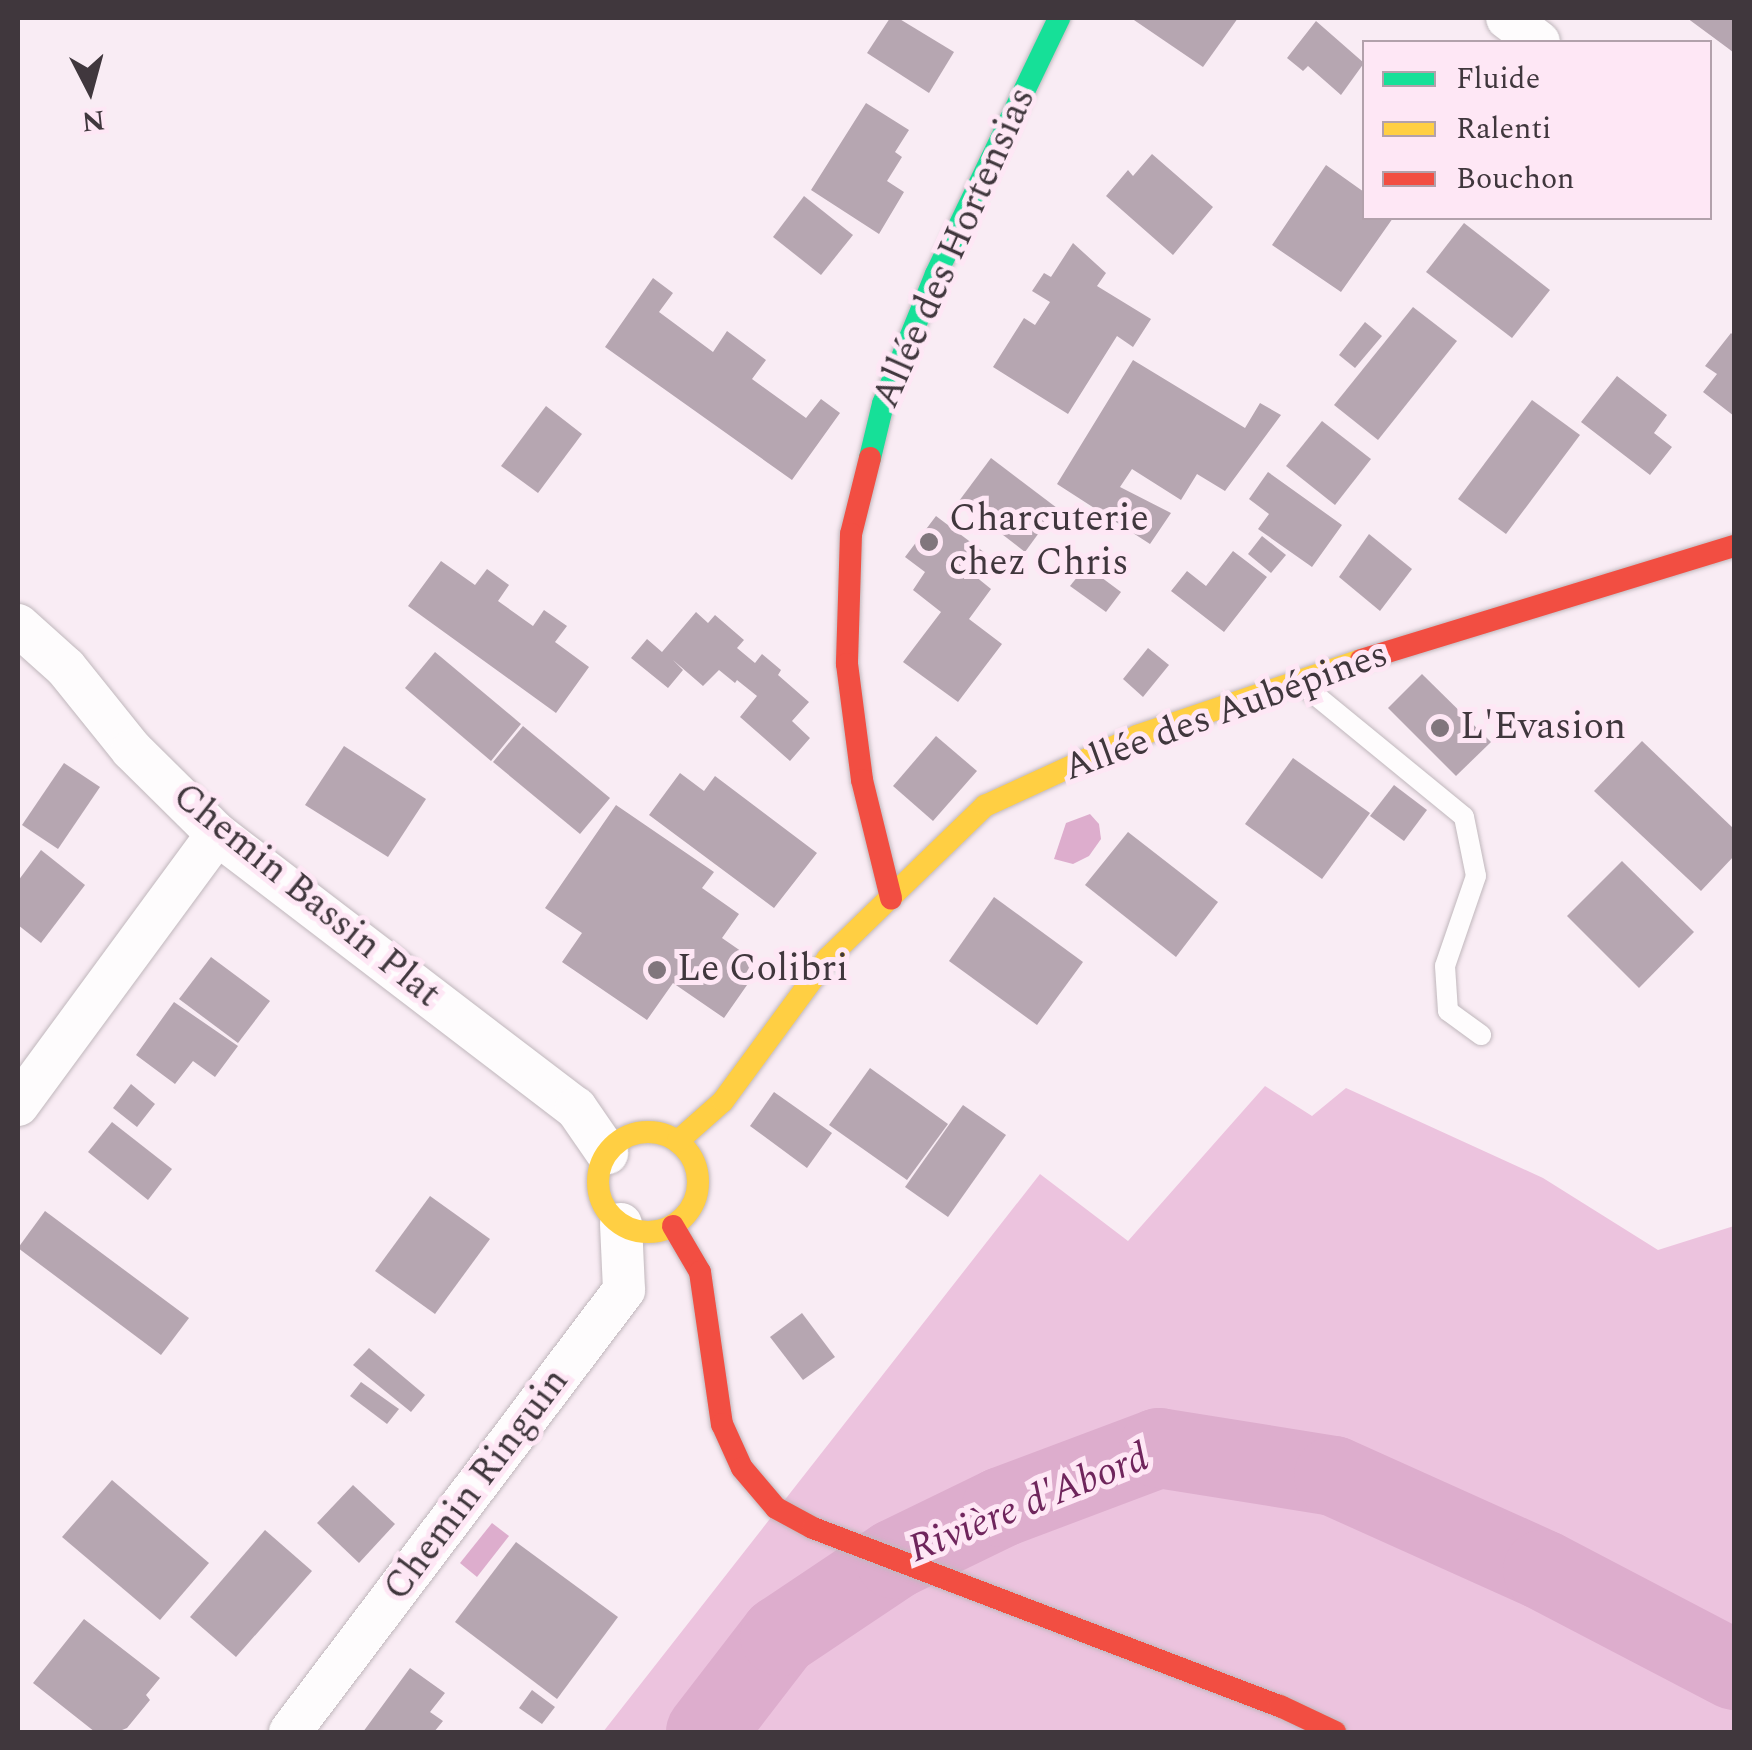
<!DOCTYPE html>
<html>
<head>
<meta charset="utf-8">
<style>
	body { margin:0 }
	#map { position:relative; width:1752px; height:1750px; overflow:hidden; background:#f9ecf4; font-family:Spectral,serif }
	div>[style] { position:absolute }
	[style*='--x'] { left:calc(var(--x)*1px); top:calc(var(--y)*1px); width:calc(var(--w)*1px); rotate:calc(var(--a)*1deg) }
	.forest>* { inset:0; background:#ecc3de }
	.water>* { inset:0; background:#ddadcd }
	.river>* { height:80px; margin:-40px; padding:0 40px; transform-origin:40px; border-radius:40px; background:#ddadcd }
	.building>* { inset:0; background:#b6a6b1 }
	.roads { filter:drop-shadow(0 0 2px #c0b7bc) drop-shadow(0 0 2px #c0b7bc) }
	.lane>* { height:20px; margin:-10px; padding:0 10px; transform-origin:10px; border-radius:10px; background:#fefcfd }
	.street>* { height:42px; margin:-21px; padding:0 21px; transform-origin:21px; border-radius:21px; background:#fefcfd }
	.fast>* { height:22px; margin:-11px; padding:0 11px; transform-origin:11px; border-radius:11px; background:#16e098 }
	.slow>* { height:22px; margin:-11px; padding:0 11px; transform-origin:11px; border-radius:11px; background:#ffcf43 }
	.slow>.ring { margin:-11px; padding:0; box-sizing:content-box; background:none; border:22px solid #ffcf43; border-radius:50% }
	.jam>* { height:22px; margin:-11px; padding:0 11px; transform-origin:11px; border-radius:11px; background:#f24e42 }
	.dots>* { width:28px; height:28px; translate:-50% -50%; box-sizing:border-box; border:5px solid #fee7f5; border-radius:50% }
	span { translate:-50% -50%; white-space:nowrap; text-align:center; line-height:1.15; -webkit-text-stroke:10px #fee7f5; paint-order:stroke }
	.street-label { font-size:38px; color:#40373d }
	.poi-label { font-size:38px; color:#40373d }
	.left { translate:0 -50%; text-align:left }
	.water-label { font-size:40px; color:#6f255c; font-style:italic }
	.frame { position:absolute; inset:0; border:20px solid #40373d; pointer-events:none }
	.legend { position:absolute; left:1362px; top:40px; width:350px; height:180px; box-sizing:border-box; background:#fee7f5; border:2px solid #b2a1ab; margin:0; padding:12px 18px; list-style:none; font-size:30px; color:#40373d }
	.legend li { display:flex; align-items:center; gap:20px; height:50px }
	.legend b { width:50px; border:2px solid #b2a1ab }
	.north { position:absolute; left:40px; top:40px; width:100px; height:100px; -webkit-text-stroke:8px #fee7f5; paint-order:stroke; rotate:174deg; font-size:28px; font-weight:700; line-height:40px; text-align:center; color:#40373d }
	.north::after { content:''; display:block; margin:auto; width:35px; height:45px; background:#40373d; clip-path:polygon(50% 0,100% 100%,50% 72%,0 100%) }
</style>
</head>
<body>
<div id="map">
	<div class="forest">
		<div style="clip-path:polygon(1265px 1086px,1312px 1116px,1346px 1088px,1543px 1178px,1658px 1250px,1734px 1226px,1734px 1732px,603px 1732px,1040px 1174px,1128px 1241px)"></div>
	</div>
	<div class="water">
		<div style="clip-path:polygon(1090px 814px,1099px 824px,1101px 839px,1089px 856px,1073px 864px,1054px 859px,1066px 823px)"></div>
		<div style="clip-path:polygon(492px 1523px,509px 1536px,477px 1577px,460px 1563px)"></div>
	</div>
	<div class="river">
		<div style="--x:706;--y:1732;--w:121;--a:-52.4"></div>
		<div style="--x:780;--y:1636;--w:138;--a:-33.8"></div>
		<div style="--x:895;--y:1559;--w:119;--a:-25.9"></div>
		<div style="--x:1002;--y:1507;--w:168;--a:-20.6"></div>
		<div style="--x:1159;--y:1448;--w:177;--a:9.1"></div>
		<div style="--x:1334;--y:1476;--w:229;--a:24.2"></div>
		<div style="--x:1543;--y:1570;--w:216;--a:27.6"></div>
	</div>
	<div class="building">
		<div style="clip-path:polygon(890px 18px,898px 18px,954px 52px,929px 93px,867px 53px)"></div>
		<div style="clip-path:polygon(1131px 18px,1238px 18px,1203px 67px)"></div>
		<div style="clip-path:polygon(1687px 18px,1734px 18px,1734px 53px,1729px 49px)"></div>
		<div style="clip-path:polygon(1316px 21px,1364px 63px,1341px 95px,1308px 66px,1303px 71px,1287px 58px)"></div>
		<div style="clip-path:polygon(866px 103px,909px 130px,895px 152px,902px 157px,887px 181px,904px 192px,879px 234px,811px 190px)"></div>
		<div style="clip-path:polygon(1152px 154px,1213px 207px,1173px 255px,1106px 196px,1128px 170px,1133px 176px)"></div>
		<div style="clip-path:polygon(1326px 165px,1364px 192px,1364px 218px,1393px 218px,1341px 292px,1272px 245px)"></div>
		<div style="clip-path:polygon(804px 196px,853px 235px,821px 275px,773px 237px)"></div>
		<div style="clip-path:polygon(1464px 223px,1550px 290px,1512px 338px,1426px 272px)"></div>
		<div style="clip-path:polygon(1073px 243px,1106px 273px,1097px 286px,1151px 319px,1133px 347px,1117px 336px,1068px 414px,993px 367px,1024px 318px,1035px 325px,1050px 302px,1032px 291px,1044px 273px,1051px 277px)"></div>
		<div style="clip-path:polygon(653px 278px,673px 293px,659px 312px,713px 352px,727px 331px,766px 360px,752px 379px,806px 418px,821px 399px,840px 413px,792px 480px,605px 347px)"></div>
		<div style="clip-path:polygon(1413px 307px,1457px 341px,1378px 440px,1334px 405px)"></div>
		<div style="clip-path:polygon(1365px 322px,1382px 336px,1355px 368px,1339px 355px)"></div>
		<div style="clip-path:polygon(1731px 333px,1734px 336px,1734px 416px,1703px 392px,1717px 374px,1705px 366px)"></div>
		<div style="clip-path:polygon(1133px 360px,1245px 428px,1260px 403px,1281px 415px,1225px 491px,1197px 474px,1181px 500px,1132px 469px,1120px 487px,1171px 513px,1150px 544px,1057px 484px)"></div>
		<div style="clip-path:polygon(1617px 376px,1667px 415px,1654px 433px,1672px 447px,1650px 475px,1581px 422px)"></div>
		<div style="clip-path:polygon(1532px 400px,1580px 435px,1506px 534px,1458px 499px)"></div>
		<div style="clip-path:polygon(546px 406px,582px 434px,538px 493px,501px 466px)"></div>
		<div style="clip-path:polygon(1322px 421px,1371px 459px,1335px 505px,1286px 466px)"></div>
		<div style="clip-path:polygon(991px 458px,1057px 508px,1025px 552px,959px 501px)"></div>
		<div style="clip-path:polygon(1268px 472px,1342px 525px,1312px 567px,1258px 529px,1269px 514px,1249px 499px)"></div>
		<div style="clip-path:polygon(936px 516px,989px 556px,975px 576px,991px 589px,969px 619px,1002px 644px,958px 702px,903px 662px,941px 612px,913px 590px,925px 572px,905px 557px)"></div>
		<div style="clip-path:polygon(1369px 534px,1412px 569px,1380px 611px,1339px 577px)"></div>
		<div style="clip-path:polygon(1262px 536px,1286px 555px,1271px 573px,1248px 554px)"></div>
		<div style="clip-path:polygon(1233px 551px,1267px 577px,1224px 632px,1171px 591px,1187px 571px,1206px 586px)"></div>
		<div style="clip-path:polygon(441px 561px,475px 585px,487px 569px,509px 585px,498px 601px,533px 626px,544px 610px,567px 626px,555px 642px,589px 667px,556px 713px,408px 606px)"></div>
		<div style="clip-path:polygon(1086px 566px,1121px 592px,1106px 612px,1070px 586px)"></div>
		<div style="clip-path:polygon(696px 612px,708px 623px,715px 615px,744px 640px,737px 648px,755px 663px,762px 654px,781px 670px,778px 675px,809px 702px,792px 721px,810px 738px,790px 761px,740px 717px,757px 696px,737px 680px,735px 683px,719px 670px,703px 686px,673px 660px,683px 670px,668px 688px,631px 658px,647px 639px,662px 652px)"></div>
		<div style="clip-path:polygon(1148px 648px,1169px 665px,1143px 697px,1123px 679px)"></div>
		<div style="clip-path:polygon(435px 652px,521px 724px,491px 761px,405px 688px)"></div>
		<div style="clip-path:polygon(1422px 674px,1491px 742px,1456px 776px,1388px 708px)"></div>
		<div style="clip-path:polygon(523px 726px,610px 798px,580px 834px,493px 762px)"></div>
		<div style="clip-path:polygon(936px 736px,977px 771px,933px 821px,893px 786px)"></div>
		<div style="clip-path:polygon(1642px 741px,1734px 829px,1734px 856px,1701px 891px,1594px 791px)"></div>
		<div style="clip-path:polygon(344px 746px,426px 799px,388px 857px,305px 805px)"></div>
		<div style="clip-path:polygon(1293px 758px,1370px 813px,1322px 879px,1245px 824px)"></div>
		<div style="clip-path:polygon(64px 763px,100px 787px,58px 849px,22px 825px)"></div>
		<div style="clip-path:polygon(680px 773px,704px 791px,715px 776px,817px 853px,774px 908px,649px 815px)"></div>
		<div style="clip-path:polygon(1394px 785px,1427px 810px,1404px 841px,1370px 816px)"></div>
		<div style="clip-path:polygon(616px 805px,714px 872px,702px 888px,739px 914px,722px 938px,761px 965px,724px 1018px,673px 983px,647px 1020px,562px 962px,582px 933px,545px 908px)"></div>
		<div style="clip-path:polygon(1128px 832px,1218px 902px,1176px 957px,1085px 885px)"></div>
		<div style="clip-path:polygon(41px 850px,85px 885px,41px 943px,18px 925px,18px 881px)"></div>
		<div style="clip-path:polygon(1622px 861px,1694px 932px,1639px 988px,1567px 916px)"></div>
		<div style="clip-path:polygon(994px 897px,1083px 962px,1037px 1025px,949px 961px)"></div>
		<div style="clip-path:polygon(211px 957px,270px 1001px,238px 1043px,179px 999px)"></div>
		<div style="clip-path:polygon(174px 1002px,238px 1046px,215px 1077px,193px 1061px,175px 1084px,136px 1055px)"></div>
		<div style="clip-path:polygon(870px 1068px,948px 1124px,907px 1180px,829px 1125px)"></div>
		<div style="clip-path:polygon(131px 1084px,155px 1104px,137px 1127px,113px 1108px)"></div>
		<div style="clip-path:polygon(774px 1092px,832px 1133px,807px 1168px,750px 1126px)"></div>
		<div style="clip-path:polygon(963px 1105px,1006px 1135px,948px 1217px,905px 1187px)"></div>
		<div style="clip-path:polygon(112px 1122px,172px 1169px,148px 1200px,88px 1152px)"></div>
		<div style="clip-path:polygon(430px 1196px,490px 1239px,435px 1314px,375px 1271px)"></div>
		<div style="clip-path:polygon(45px 1211px,189px 1318px,161px 1355px,18px 1248px)"></div>
		<div style="clip-path:polygon(802px 1313px,835px 1357px,803px 1380px,770px 1337px)"></div>
		<div style="clip-path:polygon(369px 1348px,425px 1395px,411px 1412px,353px 1365px)"></div>
		<div style="clip-path:polygon(361px 1382px,399px 1409px,387px 1424px,350px 1396px)"></div>
		<div style="clip-path:polygon(112px 1480px,209px 1563px,160px 1620px,62px 1537px)"></div>
		<div style="clip-path:polygon(353px 1485px,395px 1524px,359px 1563px,317px 1523px)"></div>
		<div style="clip-path:polygon(265px 1530px,312px 1571px,236px 1657px,190px 1617px)"></div>
		<div style="clip-path:polygon(516px 1542px,618px 1617px,557px 1699px,455px 1622px)"></div>
		<div style="clip-path:polygon(84px 1619px,160px 1678px,146px 1695px,150px 1700px,127px 1728px,117px 1732px,95px 1732px,33px 1683px)"></div>
		<div style="clip-path:polygon(410px 1668px,445px 1693px,430px 1712px,443px 1721px,434px 1732px,363px 1732px)"></div>
		<div style="clip-path:polygon(532px 1690px,555px 1707px,542px 1724px,519px 1708px)"></div>
	</div>
	<div class="roads">
		<div class="lane">
			<div style="--x:1303;--y:685;--w:208;--a:39.3"></div>
			<div style="--x:1464;--y:817;--w:60;--a:78.5"></div>
			<div style="--x:1476;--y:876;--w:95;--a:109"></div>
			<div style="--x:1445;--y:966;--w:45;--a:86.2"></div>
			<div style="--x:1448;--y:1011;--w:41;--a:36"></div>
		</div>
		<div class="street">
			<div style="--x:1507;--y:18;--w:40;--a:37"></div>
			<div style="--x:18;--y:625;--w:64;--a:41.9"></div>
			<div style="--x:66;--y:668;--w:105;--a:51.2"></div>
			<div style="--x:132;--y:750;--w:120;--a:44.7"></div>
			<div style="--x:217;--y:834;--w:452;--a:37.4"></div>
			<div style="--x:576;--y:1108;--w:55;--a:55.4"></div>
			<div style="--x:18;--y:1105;--w:336;--a:-53.7"></div>
			<div style="--x:290;--y:1732;--w:554;--a:-52.92"></div>
			<div style="--x:624;--y:1290;--w:66;--a:-92.6"></div>
		</div>
		<div class="fast">
			<div style="--x:870;--y:458;--w:56;--a:-76.5"></div>
			<div style="--x:883;--y:404;--w:140;--a:-67.8"></div>
			<div style="--x:936;--y:274;--w:284;--a:-64.3"></div>
		</div>
		<div class="slow">
			<div class="ring" style="left:598px;top:1132px;width:78px;height:78px"></div>
			<div style="--x:678;--y:1141;--w:60;--a:-41.6"></div>
			<div style="--x:723;--y:1101;--w:177;--a:-53.7"></div>
			<div style="--x:828;--y:958;--w:219;--a:-44.1"></div>
			<div style="--x:985;--y:806;--w:167;--a:-24.7"></div>
			<div style="--x:1137;--y:736;--w:237;--a:-18.7"></div>
		</div>
		<div class="jam">
			<div style="--x:870;--y:458;--w:78;--a:104"></div>
			<div style="--x:851;--y:534;--w:130;--a:91.8"></div>
			<div style="--x:847;--y:664;--w:117;--a:82.6"></div>
			<div style="--x:862;--y:780;--w:122;--a:76.2"></div>
			<div style="--x:1361;--y:660;--w:390;--a:-17"></div>
			<div style="--x:673;--y:1226;--w:53;--a:59.6"></div>
			<div style="--x:700;--y:1272;--w:154;--a:81.8"></div>
			<div style="--x:722;--y:1424;--w:48;--a:65.6"></div>
			<div style="--x:742;--y:1468;--w:52;--a:49.6"></div>
			<div style="--x:776;--y:1508;--w:42;--a:28.4"></div>
			<div style="--x:813;--y:1528;--w:500;--a:20.9"></div>
			<div style="--x:1280;--y:1706;--w:61;--a:25.3"></div>
		</div>
	</div>
	<div class="dots">
		<div style="left:929px;top:542px;background:#81767d"></div>
		<div style="left:1440px;top:728px;background:#81767d"></div>
		<div style="left:657px;top:970px;background:#81767d"></div>
	</div>
	<div class="street-label">
		<span style="left:955px;top:248px;rotate:-66deg">Allée des Hortensias</span>
		<span style="left:1226px;top:712px;rotate:-20deg">Allée des Aubépines</span>
		<span style="left:306px;top:896px;rotate:39deg">Chemin Bassin Plat</span>
		<span style="left:477px;top:1485px;rotate:-53deg">Chemin Ringuin</span>
	</div>
	<div class="poi-label">
		<span class="left" style="left:949px;top:542px">Charcuterie<br>chez Chris</span>
		<span class="left" style="left:1460px;top:728px">L'Evasion</span>
		<span class="left" style="left:677px;top:970px">Le Colibri</span>
	</div>
	<div class="water-label">
		<span style="left:1029px;top:1504px;rotate:-22deg">Rivière d'Abord</span>
	</div>
	<div class="frame"></div>
	<ul class="legend">
	<li><b style="height:12px;background:#16e098"></b>Fluide</li>
	<li><b style="height:12px;background:#ffcf43"></b>Ralenti</li>
	<li><b style="height:12px;background:#f24e42"></b>Bouchon</li>
	</ul>
	<div class="north">N</div>
</div>
</body>
</html>
